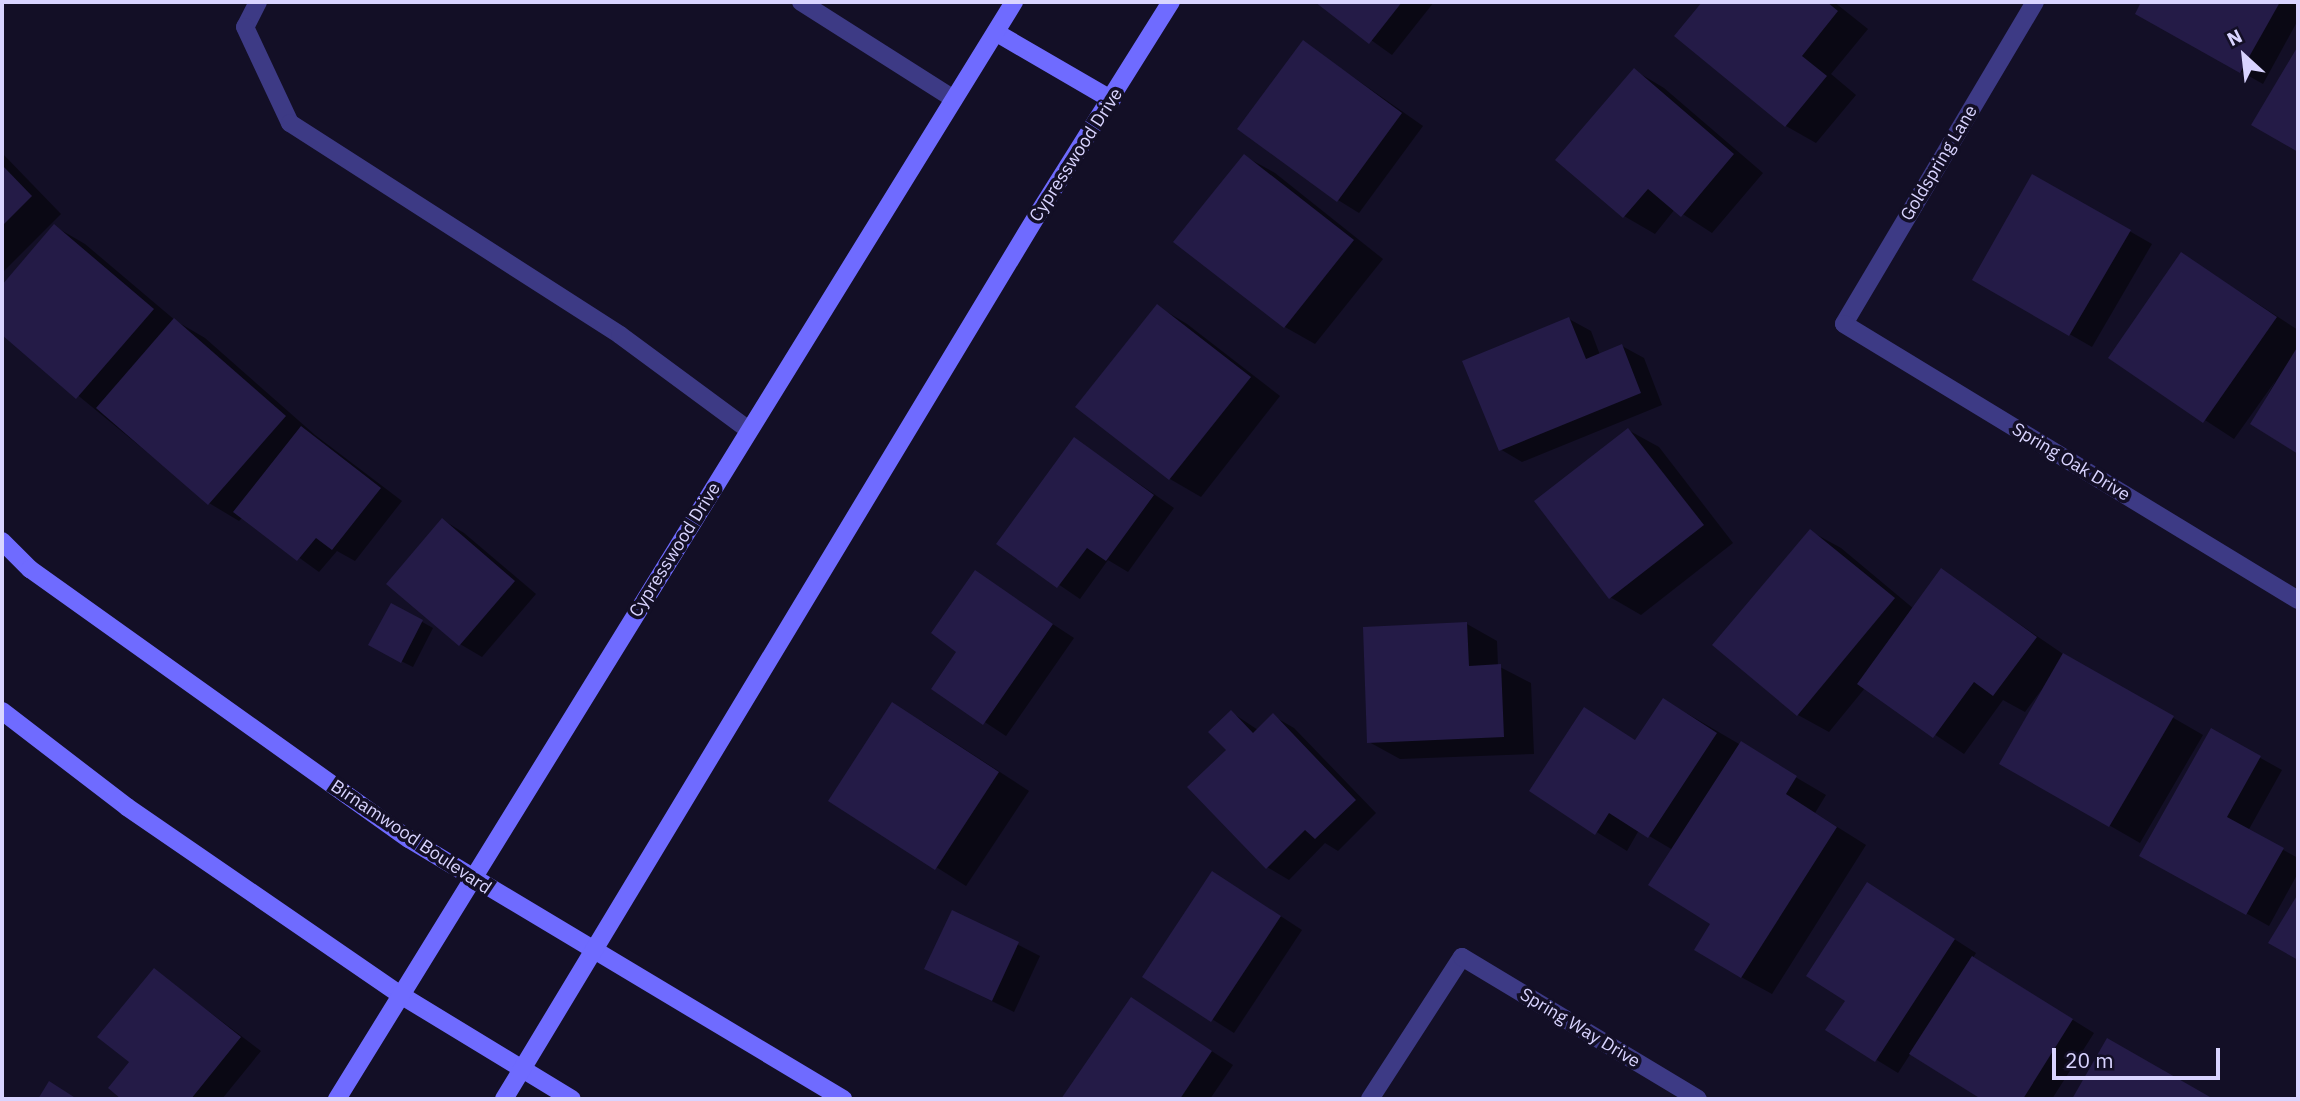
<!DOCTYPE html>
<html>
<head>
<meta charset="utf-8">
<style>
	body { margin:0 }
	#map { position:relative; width:2300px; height:1101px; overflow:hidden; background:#130f26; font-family:"IBM Plex Sans",sans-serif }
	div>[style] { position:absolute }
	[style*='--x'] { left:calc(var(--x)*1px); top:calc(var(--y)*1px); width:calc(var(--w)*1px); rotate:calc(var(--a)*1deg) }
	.shadow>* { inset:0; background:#0007 }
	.building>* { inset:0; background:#241b47 }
	.lane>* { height:18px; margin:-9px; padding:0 9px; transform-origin:9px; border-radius:9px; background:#3d3a85 }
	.street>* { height:18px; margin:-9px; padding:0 9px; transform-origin:9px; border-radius:9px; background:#3d3a85 }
	.secondary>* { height:18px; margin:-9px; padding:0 9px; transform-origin:9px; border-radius:9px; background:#6f6bff }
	span { translate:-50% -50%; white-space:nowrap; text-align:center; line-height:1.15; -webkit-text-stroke:7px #130f26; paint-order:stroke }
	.street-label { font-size:18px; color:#d9d4ff }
	.frame { position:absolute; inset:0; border:4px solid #d9d4ff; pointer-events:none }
	.north { position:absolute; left:2209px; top:21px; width:70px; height:70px; -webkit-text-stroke:5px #130f26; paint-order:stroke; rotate:333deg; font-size:19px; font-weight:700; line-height:28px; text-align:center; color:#d9d4ff }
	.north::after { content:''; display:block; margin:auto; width:24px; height:32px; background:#d9d4ff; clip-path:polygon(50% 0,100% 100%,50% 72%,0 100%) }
	.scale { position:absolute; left:2052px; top:1048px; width:168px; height:32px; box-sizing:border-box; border:4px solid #d9d4ff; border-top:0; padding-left:9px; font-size:21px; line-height:24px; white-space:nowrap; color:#d9d4ff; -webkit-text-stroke:5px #130f26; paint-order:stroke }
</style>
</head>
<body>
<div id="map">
	<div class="shadow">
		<div style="clip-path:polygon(1318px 2px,1434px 2px,1392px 55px)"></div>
		<div style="clip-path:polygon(1704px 2px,1834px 2px,1868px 29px,1831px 74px,1856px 95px,1816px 143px,1786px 126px,1676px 36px)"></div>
		<div style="clip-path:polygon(2143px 2px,2298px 2px,2298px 20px,2263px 84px,2137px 13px)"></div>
		<div style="clip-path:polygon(1303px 42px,1423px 126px,1359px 213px,1338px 200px)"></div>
		<div style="clip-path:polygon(2298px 49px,2298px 150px,2254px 124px)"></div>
		<div style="clip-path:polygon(1634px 70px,1664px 88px,1763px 173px,1712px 233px,1675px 209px,1655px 234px,1624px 216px)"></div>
		<div style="clip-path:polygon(2px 153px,61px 214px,2px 273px)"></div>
		<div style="clip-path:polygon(1244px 156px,1275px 173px,1383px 259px,1315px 344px,1285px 327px)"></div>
		<div style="clip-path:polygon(2033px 176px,2152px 244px,2092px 347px,1974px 279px)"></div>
		<div style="clip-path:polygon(54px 226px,85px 244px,176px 321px,205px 338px,315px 435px,402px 501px,355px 561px,337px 551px,319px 572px,243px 517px,239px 521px,209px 503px,2px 333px,2px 288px)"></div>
		<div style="clip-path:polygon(2182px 254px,2298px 330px,2298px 452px,2252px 423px,2276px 380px,2234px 439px,2110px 358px)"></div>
		<div style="clip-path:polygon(1157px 306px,1187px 324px,1280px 396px,1201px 497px,1170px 479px,1078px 407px)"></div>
		<div style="clip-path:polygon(1569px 319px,1591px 331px,1600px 355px,1622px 346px,1644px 358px,1662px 405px,1522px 462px,1500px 449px)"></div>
		<div style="clip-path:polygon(1628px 430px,1659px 447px,1733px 543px,1641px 615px,1610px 597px)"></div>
		<div style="clip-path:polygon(1075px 439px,1174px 508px,1128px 572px,1108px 560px,1080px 599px,998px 543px)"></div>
		<div style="clip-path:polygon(443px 520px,464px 533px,536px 594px,482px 657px,460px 644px)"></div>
		<div style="clip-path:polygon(1810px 531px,1841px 548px,1914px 609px,1942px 571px,2066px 656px,2203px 735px,2140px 843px,2001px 763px,2042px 689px,2025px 712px,2003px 700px,1964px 754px,1865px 688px,1829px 732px,1798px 715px,1715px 645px)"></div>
		<div style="clip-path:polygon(975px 573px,1074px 638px,1006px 736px,933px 688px,959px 651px)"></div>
		<div style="clip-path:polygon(392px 605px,433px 628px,413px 667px,381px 651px)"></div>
		<div style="clip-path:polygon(1467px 624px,1497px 641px,1498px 666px,1531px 683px,1534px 754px,1400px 759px,1369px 742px)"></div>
		<div style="clip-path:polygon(1664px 700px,1826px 795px,1815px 813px,1866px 845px,1772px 994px,1741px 977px,1673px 850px,1639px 830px,1627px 851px,1531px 791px,1584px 709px,1636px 741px)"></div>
		<div style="clip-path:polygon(1231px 712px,1258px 730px,1273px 716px,1294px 728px,1376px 813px,1338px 851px,1325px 843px,1289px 880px,1267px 867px,1228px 750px)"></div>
		<div style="clip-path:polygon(923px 722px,1029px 791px,966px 886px,831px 800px)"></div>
		<div style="clip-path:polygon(2212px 731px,2282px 770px,2248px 831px,2298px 858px,2298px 873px,2269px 926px,2142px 855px)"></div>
		<div style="clip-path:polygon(1234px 886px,1302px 930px,1234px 1033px,1144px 976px)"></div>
		<div style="clip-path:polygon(1889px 897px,1976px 953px,1973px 958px,2094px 1033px,2052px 1099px,1985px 1099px,1911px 1053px,1898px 1073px,1828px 1030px,1847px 1000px)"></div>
		<div style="clip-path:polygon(953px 912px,1040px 956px,1014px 1012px,927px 969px)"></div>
		<div style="clip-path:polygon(154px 970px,261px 1051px,222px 1099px,124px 1099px,110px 1088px,131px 1062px)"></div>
		<div style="clip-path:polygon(1132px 999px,1233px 1065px,1210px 1099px,1063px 1099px)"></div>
		<div style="clip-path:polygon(2108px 1041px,2209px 1099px,2210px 1099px,2074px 1099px)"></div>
	</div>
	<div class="building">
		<div style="clip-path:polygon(1315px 2px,1402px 2px,1369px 44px)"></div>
		<div style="clip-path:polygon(1702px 2px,1827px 2px,1838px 11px,1802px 56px,1827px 76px,1785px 127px,1674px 36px)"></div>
		<div style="clip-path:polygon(2141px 2px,2280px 2px,2240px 73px,2135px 14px)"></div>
		<div style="clip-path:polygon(1303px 40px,1402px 113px,1337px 202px,1237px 129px)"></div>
		<div style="clip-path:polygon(2298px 46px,2298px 152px,2251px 125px)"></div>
		<div style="clip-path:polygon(1634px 68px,1734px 154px,1681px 217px,1648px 189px,1623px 218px,1555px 160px)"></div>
		<div style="clip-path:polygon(1244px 154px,1354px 240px,1284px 328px,1173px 242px)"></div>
		<div style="clip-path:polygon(2px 165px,32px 196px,2px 226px)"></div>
		<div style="clip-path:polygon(2032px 174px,2131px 230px,2069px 336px,1972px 280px)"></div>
		<div style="clip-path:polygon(54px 224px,154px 309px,76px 399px,2px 335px,2px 285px)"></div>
		<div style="clip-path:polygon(2181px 252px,2277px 317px,2203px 423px,2108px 358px)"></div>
		<div style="clip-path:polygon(1157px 304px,1251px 377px,1169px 480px,1075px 407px)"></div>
		<div style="clip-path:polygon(1569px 317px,1586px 359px,1622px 344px,1641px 393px,1499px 451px,1462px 361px)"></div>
		<div style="clip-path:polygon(174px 318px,286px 416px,208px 505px,96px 408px)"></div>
		<div style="clip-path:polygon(2298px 346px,2298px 454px,2250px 424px)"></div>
		<div style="clip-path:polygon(301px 426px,381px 488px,332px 550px,316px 538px,297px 561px,233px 512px)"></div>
		<div style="clip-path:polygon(1628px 428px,1704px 525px,1609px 599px,1534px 501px)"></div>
		<div style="clip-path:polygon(1074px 437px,1154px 495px,1106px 561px,1087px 548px,1057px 588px,996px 544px)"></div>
		<div style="clip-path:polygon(442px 518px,515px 581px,459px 646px,386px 584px)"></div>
		<div style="clip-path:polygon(1810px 529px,1895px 598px,1797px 716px,1712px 645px)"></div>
		<div style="clip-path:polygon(1941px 568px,2037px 637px,1993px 696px,1974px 682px,1933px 738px,1857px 684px)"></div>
		<div style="clip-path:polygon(975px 570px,1053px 624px,983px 725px,931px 689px,956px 652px,931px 633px)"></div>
		<div style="clip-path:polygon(391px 603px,423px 620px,401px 663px,368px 645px)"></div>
		<div style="clip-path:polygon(1467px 622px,1469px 666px,1501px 664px,1504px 737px,1367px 743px,1363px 627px)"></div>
		<div style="clip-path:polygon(2063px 653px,2174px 716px,2109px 827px,1999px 764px)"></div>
		<div style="clip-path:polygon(1663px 698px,1717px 733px,1648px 838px,1609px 813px,1595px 835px,1529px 791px,1584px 707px,1635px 740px)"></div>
		<div style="clip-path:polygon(892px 702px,999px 772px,935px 870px,828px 801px)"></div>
		<div style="clip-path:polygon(1231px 710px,1253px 733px,1273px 713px,1356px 800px,1315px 839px,1305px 830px,1266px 869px,1187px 787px,1226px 750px,1208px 732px)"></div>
		<div style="clip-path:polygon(2211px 728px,2261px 756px,2227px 817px,2284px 848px,2246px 915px,2139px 856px)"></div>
		<div style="clip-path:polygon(1741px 741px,1797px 776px,1786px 794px,1837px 827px,1741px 978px,1694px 950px,1710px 924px,1648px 885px)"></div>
		<div style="clip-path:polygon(1212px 871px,1281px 916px,1211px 1022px,1142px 977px)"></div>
		<div style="clip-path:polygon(1867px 882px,1955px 939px,1875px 1062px,1825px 1030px,1845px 1001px,1806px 976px)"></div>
		<div style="clip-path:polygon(2298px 894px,2298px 960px,2268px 943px)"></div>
		<div style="clip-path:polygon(952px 910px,1019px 942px,992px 1001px,924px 969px)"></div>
		<div style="clip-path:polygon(1972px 956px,2073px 1019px,2023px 1099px,1981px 1099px,1909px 1054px)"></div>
		<div style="clip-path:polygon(154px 968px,241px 1037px,191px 1099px,121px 1099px,108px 1088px,129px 1062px,97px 1037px)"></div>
		<div style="clip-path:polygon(1131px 997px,1212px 1051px,1180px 1099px,1061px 1099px)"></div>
		<div style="clip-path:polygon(2107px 1038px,2210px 1097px,2208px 1099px,2072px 1099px)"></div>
		<div style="clip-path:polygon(49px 1081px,77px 1099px,38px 1099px)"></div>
	</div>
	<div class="lane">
		<div style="--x:258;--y:2;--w:28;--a:117"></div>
		<div style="--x:245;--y:27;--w:106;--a:64.9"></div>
		<div style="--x:290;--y:123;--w:392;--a:32.7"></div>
		<div style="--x:620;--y:335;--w:160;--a:36.4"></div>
		<div style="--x:801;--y:2;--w:181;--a:32.4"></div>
	</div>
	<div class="street">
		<div style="--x:2035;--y:2;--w:374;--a:120.7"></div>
		<div style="--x:1844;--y:324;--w:531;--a:31.3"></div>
		<div style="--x:1370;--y:1099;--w:169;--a:-57.1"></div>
		<div style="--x:1462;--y:957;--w:275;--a:31"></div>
	</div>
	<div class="secondary">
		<div style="--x:997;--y:33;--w:133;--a:30.2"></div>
		<div style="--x:2;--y:541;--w:40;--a:45"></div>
		<div style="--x:30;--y:569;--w:465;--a:35.5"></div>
		<div style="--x:409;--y:839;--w:506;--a:30.92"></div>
		<div style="--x:2;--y:711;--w:158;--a:37.5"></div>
		<div style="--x:127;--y:807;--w:330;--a:34.5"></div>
		<div style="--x:399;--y:994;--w:202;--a:31.3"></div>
		<div style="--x:337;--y:1099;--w:1289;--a:-58.32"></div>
		<div style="--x:504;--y:1099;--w:1030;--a:-58.9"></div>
		<div style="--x:1036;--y:217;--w:254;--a:-57.9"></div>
	</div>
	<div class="street-label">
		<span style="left:1076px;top:155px;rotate:-57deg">Cypresswood Drive</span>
		<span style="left:1939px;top:163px;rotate:-59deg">Goldspring Lane</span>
		<span style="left:2071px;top:462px;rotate:31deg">Spring Oak Drive</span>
		<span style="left:675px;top:550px;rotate:-58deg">Cypresswood Drive</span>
		<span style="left:411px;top:837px;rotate:34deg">Birnamwood Boulevard</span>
		<span style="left:1580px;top:1028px;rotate:31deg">Spring Way Drive</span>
	</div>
	<div class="frame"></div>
	<div class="north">N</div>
	<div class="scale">20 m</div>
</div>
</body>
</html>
